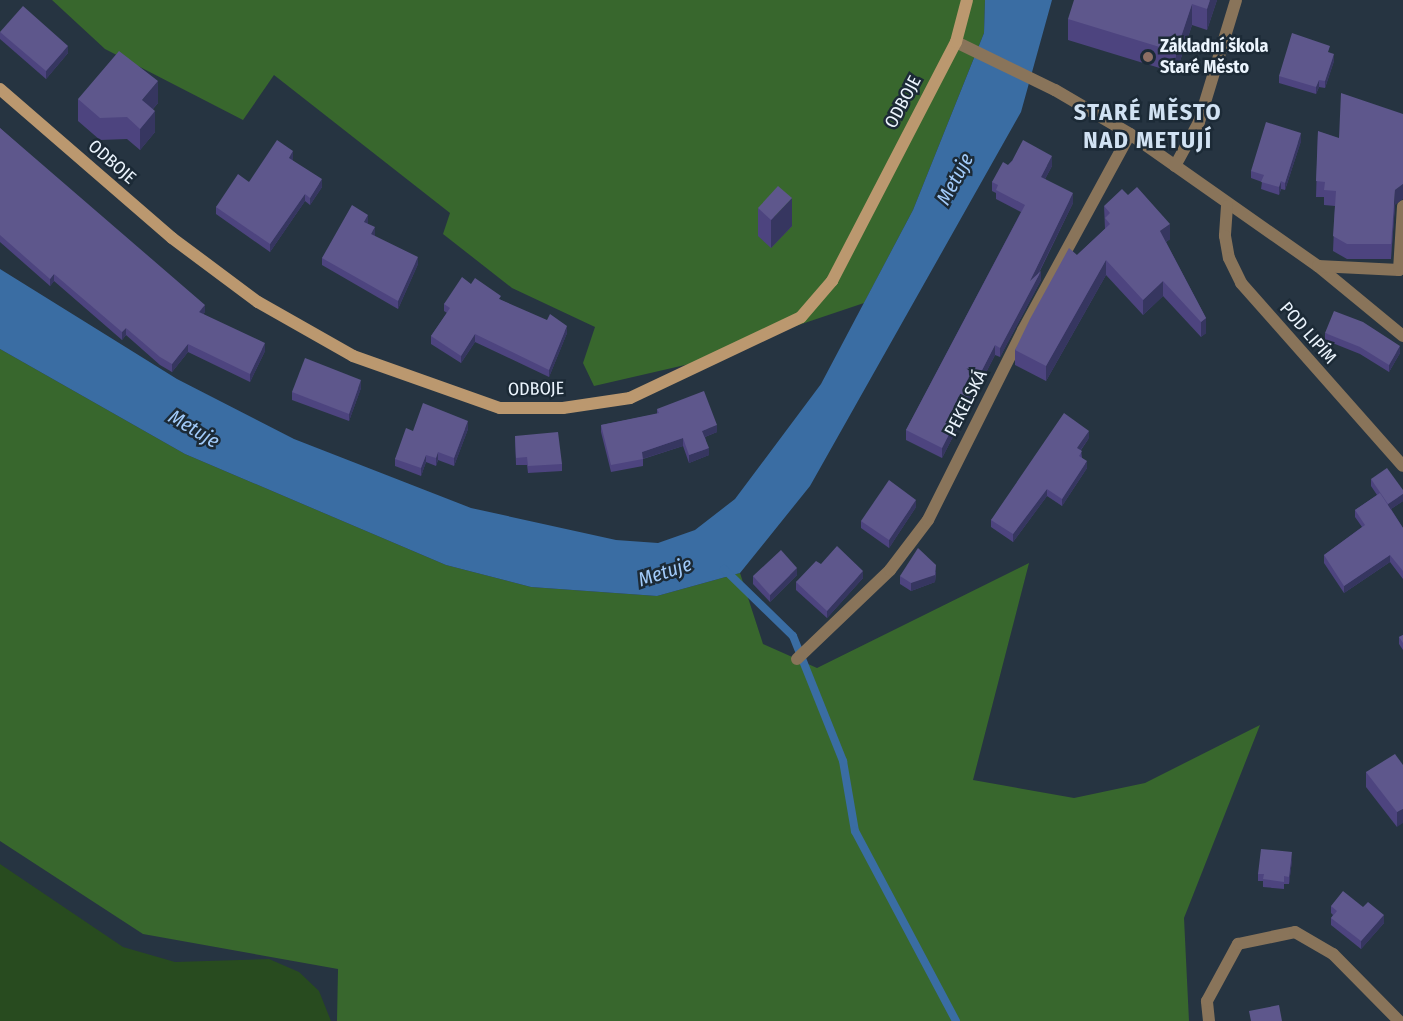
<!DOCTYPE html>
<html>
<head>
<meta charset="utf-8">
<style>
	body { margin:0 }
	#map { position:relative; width:1403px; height:1021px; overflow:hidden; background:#263441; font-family:"Fira Sans Condensed",sans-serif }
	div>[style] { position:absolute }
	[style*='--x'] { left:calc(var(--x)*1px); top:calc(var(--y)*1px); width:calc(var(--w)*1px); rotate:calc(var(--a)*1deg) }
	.green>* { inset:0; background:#284b1f }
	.forest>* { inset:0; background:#38672d }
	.water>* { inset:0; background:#3a6da3 }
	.stream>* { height:8px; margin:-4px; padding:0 4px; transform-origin:4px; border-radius:4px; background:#3a6da3 }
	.street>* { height:12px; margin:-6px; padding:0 6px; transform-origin:6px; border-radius:6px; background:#89745a }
	.secondary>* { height:12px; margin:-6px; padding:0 6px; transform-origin:6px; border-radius:6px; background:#bb986f }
	.wall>* { inset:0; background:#4d447f }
	.shaded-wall>* { inset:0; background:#363660 }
	.building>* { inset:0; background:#5e578c }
	.dots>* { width:16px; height:16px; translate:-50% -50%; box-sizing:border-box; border:3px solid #1c2a36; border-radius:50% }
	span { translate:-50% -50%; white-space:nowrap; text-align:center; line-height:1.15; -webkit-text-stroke:5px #1c2a36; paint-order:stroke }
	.poi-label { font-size:18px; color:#ebf4fd; font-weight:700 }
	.left { translate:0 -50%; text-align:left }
	.street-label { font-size:18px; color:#ebf4fd }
	.water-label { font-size:20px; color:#a2cbfa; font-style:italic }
	.district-label { font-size:24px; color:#d1e2f3; font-weight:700; letter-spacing:1.5px }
</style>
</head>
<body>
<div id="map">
	<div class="green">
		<div style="clip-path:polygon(0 864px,123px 947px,175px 962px,269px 959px,299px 972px,319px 991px,331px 1021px,0 1021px)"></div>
	</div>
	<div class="forest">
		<div style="clip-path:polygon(52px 0,985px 0,984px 33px,913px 210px,864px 303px,763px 337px,711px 359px,594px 386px,583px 363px,595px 327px,512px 288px,443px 234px,450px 213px,274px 75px,243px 120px,105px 49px)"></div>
		<div style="clip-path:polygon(0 349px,185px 454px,446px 565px,531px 587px,657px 596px,740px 573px,763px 644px,817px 668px,1029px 563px,973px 780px,1074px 798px,1145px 783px,1260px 725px,1184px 918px,1189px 1021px,337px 1021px,338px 969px,143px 934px,0 841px)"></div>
	</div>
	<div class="water">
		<div style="clip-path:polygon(985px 0,1052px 0,1021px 112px,810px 486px,740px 573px,657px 596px,531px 587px,446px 565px,185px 454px,0 349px,0 269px,177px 379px,294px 439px,471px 508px,616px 540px,658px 543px,695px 530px,735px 499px,821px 384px,913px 210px,984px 33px)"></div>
	</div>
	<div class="stream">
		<div style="--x:724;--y:569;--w:96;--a:44.2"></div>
		<div style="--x:793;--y:636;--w:135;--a:68.2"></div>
		<div style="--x:843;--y:761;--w:71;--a:80.3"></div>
		<div style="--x:855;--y:831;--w:215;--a:62"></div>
	</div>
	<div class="street">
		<div style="--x:956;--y:42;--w:110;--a:25.9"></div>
		<div style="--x:1055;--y:90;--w:87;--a:30.4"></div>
		<div style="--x:1130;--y:134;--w:230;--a:35.1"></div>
		<div style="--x:1318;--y:266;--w:110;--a:39.5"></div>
		<div style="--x:1175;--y:166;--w:50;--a:-61.4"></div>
		<div style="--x:1199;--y:122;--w:127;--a:-73.1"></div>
		<div style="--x:1227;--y:206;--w:30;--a:94"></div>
		<div style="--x:1225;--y:236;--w:22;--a:80"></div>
		<div style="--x:1229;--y:258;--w:28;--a:64"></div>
		<div style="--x:1241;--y:283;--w:244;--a:48.5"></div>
		<div style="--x:1318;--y:266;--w:81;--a:2.8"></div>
		<div style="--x:1399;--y:270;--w:64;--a:-86.4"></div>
		<div style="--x:797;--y:659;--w:129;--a:-43.7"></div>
		<div style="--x:890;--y:570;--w:63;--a:-52.8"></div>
		<div style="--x:928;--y:520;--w:212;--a:-63.4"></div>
		<div style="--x:1023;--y:330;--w:223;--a:-61.4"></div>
		<div style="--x:1209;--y:1021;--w:20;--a:-96"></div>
		<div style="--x:1207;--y:1001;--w:65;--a:-61.5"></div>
		<div style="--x:1238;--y:944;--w:58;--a:-11.9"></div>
		<div style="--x:1295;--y:932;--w:44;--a:30.1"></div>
		<div style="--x:1333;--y:954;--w:94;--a:45.4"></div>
	</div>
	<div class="secondary">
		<div style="--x:0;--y:89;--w:228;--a:40.9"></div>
		<div style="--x:172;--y:238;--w:107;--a:36.7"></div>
		<div style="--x:258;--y:302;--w:109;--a:29.6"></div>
		<div style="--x:353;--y:356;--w:156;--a:19.5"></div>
		<div style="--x:500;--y:408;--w:63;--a:0"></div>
		<div style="--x:563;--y:408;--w:68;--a:-8.5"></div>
		<div style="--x:630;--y:398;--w:189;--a:-25.3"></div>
		<div style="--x:801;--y:317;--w:48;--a:-49.3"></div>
		<div style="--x:832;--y:281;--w:269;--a:-62.6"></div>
		<div style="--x:956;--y:42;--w:43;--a:-75.3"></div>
	</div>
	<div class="wall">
		<div style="clip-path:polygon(1217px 0,1207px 30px,1192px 25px,1176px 73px,1068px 40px,1068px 19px)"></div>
		<div style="clip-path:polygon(0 32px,68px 53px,46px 79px,0 39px)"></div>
		<div style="clip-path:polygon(1330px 53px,1334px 61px,1325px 88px,1319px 87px,1316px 94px,1279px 83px,1279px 76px)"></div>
		<div style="clip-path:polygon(78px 99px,158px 103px,153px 109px,155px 132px,140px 150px,127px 139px,100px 140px,78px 121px)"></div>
		<div style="clip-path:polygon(0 128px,205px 312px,203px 314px,265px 351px,250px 382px,188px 352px,172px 372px,160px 365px,126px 335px,122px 340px,54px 281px,50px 286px,0 242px)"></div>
		<div style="clip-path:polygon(1318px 131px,1395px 205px,1391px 259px,1347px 259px,1333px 251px,1335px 206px,1324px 205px,1324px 197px,1316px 197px)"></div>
		<div style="clip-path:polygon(1301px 141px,1285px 190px,1281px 189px,1279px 195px,1261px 189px,1262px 182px,1251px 178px,1251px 171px)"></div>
		<div style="clip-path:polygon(293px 159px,292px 160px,322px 187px,310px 205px,305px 201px,270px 252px,216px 214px,216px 207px,249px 182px)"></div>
		<div style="clip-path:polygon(1012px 161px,1052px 166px,1045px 179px,1073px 203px,1039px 273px,1041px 280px,1000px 357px,995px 355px,942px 458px,906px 440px,906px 430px,1021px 212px,996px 199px,996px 193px,992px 191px,992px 182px)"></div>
		<div style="clip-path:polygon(1104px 206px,1170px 239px,1166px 242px,1206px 318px,1206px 333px,1201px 337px,1163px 296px,1143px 315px,1106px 275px,1046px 381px,1015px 365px,1015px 350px,1077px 255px,1105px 229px)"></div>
		<div style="clip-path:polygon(758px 208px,792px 226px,771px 248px,758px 236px)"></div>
		<div style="clip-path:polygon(368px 223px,367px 224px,375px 235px,374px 236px,418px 264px,398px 309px,322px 265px,322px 258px)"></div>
		<div style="clip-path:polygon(471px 284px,501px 300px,567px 333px,549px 377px,475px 342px,461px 363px,431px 344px,431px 336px,447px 313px,444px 311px,444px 304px)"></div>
		<div style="clip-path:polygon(1325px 333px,1400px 353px,1389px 372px,1360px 354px,1325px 340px)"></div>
		<div style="clip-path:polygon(361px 388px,349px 421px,292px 400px,292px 392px)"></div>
		<div style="clip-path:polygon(657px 409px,717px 432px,705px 437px,709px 455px,689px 463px,683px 446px,643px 459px,643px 466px,611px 472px,601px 432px,601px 425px,657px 414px)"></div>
		<div style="clip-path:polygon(468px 429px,454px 466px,438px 460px,436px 466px,426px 462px,421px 476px,395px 466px,395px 459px,413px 431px)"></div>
		<div style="clip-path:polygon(515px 436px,562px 464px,562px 471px,528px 473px,527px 465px,516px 465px)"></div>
		<div style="clip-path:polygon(1089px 438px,1081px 450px,1082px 458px,1087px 468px,1062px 506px,1047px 496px,1013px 542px,991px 527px,991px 520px)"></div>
		<div style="clip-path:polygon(1371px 479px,1403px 501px,1391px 509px,1403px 528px,1403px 579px,1390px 562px,1344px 593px,1324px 563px,1324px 555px,1362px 527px,1355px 517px,1355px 510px,1377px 495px,1371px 486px)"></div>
		<div style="clip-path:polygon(916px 507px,889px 548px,861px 528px,861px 521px)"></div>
		<div style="clip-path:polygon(821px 564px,863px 578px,827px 618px,796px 590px,796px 582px)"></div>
		<div style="clip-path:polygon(936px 572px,935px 582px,911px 591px,900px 584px,900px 576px)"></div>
		<div style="clip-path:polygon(797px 575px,770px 602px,753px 584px,753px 576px)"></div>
		<div style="clip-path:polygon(1403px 635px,1403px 650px,1399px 644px,1399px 637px)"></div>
		<div style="clip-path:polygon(1403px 765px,1397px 827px,1366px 787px,1366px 772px)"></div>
		<div style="clip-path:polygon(1292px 860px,1289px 884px,1284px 884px,1284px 889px,1263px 887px,1263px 881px,1258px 881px,1258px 874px)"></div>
		<div style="clip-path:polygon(1331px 906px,1363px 907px,1384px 923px,1361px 949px,1331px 925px,1331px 918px,1333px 915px,1331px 913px)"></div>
	</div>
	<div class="shaded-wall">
		<div style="clip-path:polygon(1210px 0,1217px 0,1207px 30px,1207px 9px)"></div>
		<div style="clip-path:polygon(1192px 4px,1192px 25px,1176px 73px,1176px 52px)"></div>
		<div style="clip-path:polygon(68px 46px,68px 53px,46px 79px,46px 71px)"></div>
		<div style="clip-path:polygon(1334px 54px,1334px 61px,1325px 88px,1325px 81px)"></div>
		<div style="clip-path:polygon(1319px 80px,1319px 87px,1316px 94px,1316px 87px)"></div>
		<div style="clip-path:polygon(158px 81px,158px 103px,142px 121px,142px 100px)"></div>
		<div style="clip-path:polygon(155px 111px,155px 132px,140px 150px,140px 129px)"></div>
		<div style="clip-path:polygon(1301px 133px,1301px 141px,1285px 190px,1285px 183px)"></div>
		<div style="clip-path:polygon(293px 151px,293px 159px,289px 165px,289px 158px)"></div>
		<div style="clip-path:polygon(1052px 156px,1052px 166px,1041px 186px,1041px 177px)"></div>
		<div style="clip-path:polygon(322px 179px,322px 187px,310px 205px,310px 198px)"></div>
		<div style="clip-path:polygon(1281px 181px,1281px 189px,1279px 195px,1279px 187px)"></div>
		<div style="clip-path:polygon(1403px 184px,1403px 199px,1395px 205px,1391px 259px,1395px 190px)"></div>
		<div style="clip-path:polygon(1073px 193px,1073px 203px,1030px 290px,1030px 281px)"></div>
		<div style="clip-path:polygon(305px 194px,305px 201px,270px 252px,270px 244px)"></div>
		<div style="clip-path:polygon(792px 198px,792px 226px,771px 248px,771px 220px)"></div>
		<div style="clip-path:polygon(368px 215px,368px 223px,364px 229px,364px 222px)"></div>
		<div style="clip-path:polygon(1170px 224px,1170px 239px,1160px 246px,1160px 231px)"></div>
		<div style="clip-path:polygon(375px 227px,375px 235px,371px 242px,371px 234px)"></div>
		<div style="clip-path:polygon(418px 257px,418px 264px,398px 309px,398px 301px)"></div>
		<div style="clip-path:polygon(1106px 260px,1106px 275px,1046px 381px,1046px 366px)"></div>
		<div style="clip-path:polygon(1041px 271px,1041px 280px,1000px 357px,1000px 348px)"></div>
		<div style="clip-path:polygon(54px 274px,54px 281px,50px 286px,50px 279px)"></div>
		<div style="clip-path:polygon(1163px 281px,1163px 296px,1143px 315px,1143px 300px)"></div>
		<div style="clip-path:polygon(205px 305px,205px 312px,199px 319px,199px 312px)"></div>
		<div style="clip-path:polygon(1206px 318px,1206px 333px,1201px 337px,1201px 322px)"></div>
		<div style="clip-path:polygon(567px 326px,567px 333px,549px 377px,549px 370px)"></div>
		<div style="clip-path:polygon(126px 328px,126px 335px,122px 340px,122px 332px)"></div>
		<div style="clip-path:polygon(475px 334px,475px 342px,461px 363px,461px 356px)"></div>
		<div style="clip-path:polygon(265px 343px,265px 351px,250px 382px,250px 374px)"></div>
		<div style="clip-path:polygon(188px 344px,188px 352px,172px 372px,172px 364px)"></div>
		<div style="clip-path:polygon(995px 345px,995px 355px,942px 458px,942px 448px)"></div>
		<div style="clip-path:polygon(1400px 346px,1400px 353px,1389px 372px,1389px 365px)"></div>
		<div style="clip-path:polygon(361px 380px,361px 388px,349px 421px,349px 414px)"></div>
		<div style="clip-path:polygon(468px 421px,468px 429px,454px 466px,454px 458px)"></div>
		<div style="clip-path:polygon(717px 425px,717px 432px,702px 438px,702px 431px)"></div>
		<div style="clip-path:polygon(1089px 431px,1089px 438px,1077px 455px,1077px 448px)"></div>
		<div style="clip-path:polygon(683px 438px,683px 446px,642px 459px,642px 452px)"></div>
		<div style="clip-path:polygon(709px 448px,709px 455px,689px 463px,689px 455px)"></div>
		<div style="clip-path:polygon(438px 452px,438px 460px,436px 466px,436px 458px)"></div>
		<div style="clip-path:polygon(426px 455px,426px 462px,421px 476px,421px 468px)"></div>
		<div style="clip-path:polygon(1087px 461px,1087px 468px,1062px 506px,1062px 499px)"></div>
		<div style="clip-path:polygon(1047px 489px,1047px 496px,1013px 542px,1013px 534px)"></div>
		<div style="clip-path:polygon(1403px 494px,1403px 501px,1388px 511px,1388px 504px)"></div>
		<div style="clip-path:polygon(916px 500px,916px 507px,889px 548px,889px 540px)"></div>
		<div style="clip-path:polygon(1390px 555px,1390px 562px,1344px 593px,1344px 586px)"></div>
		<div style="clip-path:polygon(936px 565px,935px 582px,911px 591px,911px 583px)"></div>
		<div style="clip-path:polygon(797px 568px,797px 575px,770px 602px,770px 595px)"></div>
		<div style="clip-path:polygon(863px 571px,863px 578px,827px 618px,827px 611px)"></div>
		<div style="clip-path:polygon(1403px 809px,1403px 823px,1397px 827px,1397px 812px)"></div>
		<div style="clip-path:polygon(1292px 852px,1292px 860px,1289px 884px,1289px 877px)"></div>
		<div style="clip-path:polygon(1384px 915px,1384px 923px,1361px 949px,1361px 941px)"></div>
	</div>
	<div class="building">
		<div style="clip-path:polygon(1074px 0,1210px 0,1207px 9px,1192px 4px,1176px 52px,1068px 19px)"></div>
		<div style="clip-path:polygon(23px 6px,68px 46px,46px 71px,0 32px)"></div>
		<div style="clip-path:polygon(1292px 33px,1330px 46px,1328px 52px,1334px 54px,1325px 81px,1319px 80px,1316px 87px,1279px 76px)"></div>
		<div style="clip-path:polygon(119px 51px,158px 81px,142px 100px,155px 111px,140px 129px,127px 117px,100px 118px,78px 99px)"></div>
		<div style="clip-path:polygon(1341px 93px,1403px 114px,1403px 184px,1395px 190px,1391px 244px,1347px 244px,1333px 236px,1336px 191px,1324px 190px,1325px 182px,1316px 181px,1318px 131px,1339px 138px)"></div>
		<div style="clip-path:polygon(1266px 122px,1301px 133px,1285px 183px,1281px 181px,1279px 187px,1261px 182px,1264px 175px,1251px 171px)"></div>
		<div style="clip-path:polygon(0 128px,205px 305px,199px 312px,265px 343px,250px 374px,188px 344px,172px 364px,160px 357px,126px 328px,122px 332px,54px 274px,50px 279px,0 235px)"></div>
		<div style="clip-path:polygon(277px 140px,293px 151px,289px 158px,322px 179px,310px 198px,305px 194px,270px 244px,216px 207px,238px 174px,249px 182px)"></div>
		<div style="clip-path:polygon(1023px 140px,1052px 156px,1041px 177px,1073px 193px,1030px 281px,1041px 271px,1000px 348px,995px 345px,942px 448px,906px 430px,1025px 205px,996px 190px,998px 185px,992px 182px,1003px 162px,1008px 165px,1012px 161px)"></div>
		<div style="clip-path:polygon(778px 186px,792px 198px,771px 220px,758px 208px)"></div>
		<div style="clip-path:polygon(1137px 187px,1170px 224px,1160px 231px,1206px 318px,1201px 322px,1163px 281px,1143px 300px,1106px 260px,1046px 366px,1015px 350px,1030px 319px,1069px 248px,1077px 255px,1110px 224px,1105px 218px,1110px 213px,1104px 206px,1122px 189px,1128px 195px)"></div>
		<div style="clip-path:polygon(352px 205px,368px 215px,364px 222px,375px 227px,371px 234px,418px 257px,398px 301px,322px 258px)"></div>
		<div style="clip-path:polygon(462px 277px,471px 284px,475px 278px,501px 296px,499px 299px,547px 320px,550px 314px,567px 326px,549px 370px,475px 334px,461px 356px,431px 336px,450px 308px,444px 304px)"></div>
		<div style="clip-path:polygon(1334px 311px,1363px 322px,1400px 346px,1389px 365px,1360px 347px,1325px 333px)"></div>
		<div style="clip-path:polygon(305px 358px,361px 380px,349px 414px,292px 392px)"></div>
		<div style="clip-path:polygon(704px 391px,717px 425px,702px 431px,709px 448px,689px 455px,683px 438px,642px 452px,643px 459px,611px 465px,601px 425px,659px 413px,657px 409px)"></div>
		<div style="clip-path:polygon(423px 403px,468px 421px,454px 458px,438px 452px,436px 458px,426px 455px,421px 468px,395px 459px,406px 428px,413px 431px)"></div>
		<div style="clip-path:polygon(1064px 413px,1089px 431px,1077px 448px,1082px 451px,1079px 456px,1087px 461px,1062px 499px,1047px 489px,1013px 534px,991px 520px)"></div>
		<div style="clip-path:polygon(558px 432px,562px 464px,528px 466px,527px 457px,516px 458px,515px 436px)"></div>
		<div style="clip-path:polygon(1387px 468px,1403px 490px,1403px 494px,1388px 504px,1371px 479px)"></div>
		<div style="clip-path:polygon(889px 480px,916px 500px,889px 540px,861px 521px)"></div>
		<div style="clip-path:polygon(1380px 493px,1403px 528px,1403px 571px,1390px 555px,1344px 586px,1324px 555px,1365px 525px,1355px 510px)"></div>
		<div style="clip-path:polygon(837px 546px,863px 571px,827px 611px,796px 582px,816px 561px,821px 564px)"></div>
		<div style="clip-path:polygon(918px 548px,936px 565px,935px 575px,911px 583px,900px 576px)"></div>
		<div style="clip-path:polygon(781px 550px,797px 568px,770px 595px,753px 576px)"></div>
		<div style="clip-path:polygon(1403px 635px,1403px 643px,1399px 637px)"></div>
		<div style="clip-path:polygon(1395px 754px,1403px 765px,1403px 809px,1397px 812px,1366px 772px)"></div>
		<div style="clip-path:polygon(1261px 849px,1292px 852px,1289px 877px,1284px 876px,1284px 882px,1263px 879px,1264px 874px,1258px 874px)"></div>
		<div style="clip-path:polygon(1343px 891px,1363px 907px,1368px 902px,1384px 915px,1361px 941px,1331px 918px,1337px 911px,1331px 906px)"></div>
		<div style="clip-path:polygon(1279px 1005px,1282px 1021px,1251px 1021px,1249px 1011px)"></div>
	</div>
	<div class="dots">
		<div style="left:1148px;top:57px;background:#8d6e63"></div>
	</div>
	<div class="poi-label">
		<span class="left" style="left:1160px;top:57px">Základní škola<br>Staré Město</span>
	</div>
	<div class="street-label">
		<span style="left:903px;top:102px;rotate:-62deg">ODBOJE</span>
		<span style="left:112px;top:162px;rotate:41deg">ODBOJE</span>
		<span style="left:1308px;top:333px;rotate:49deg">POD LIPÍM</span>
		<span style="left:536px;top:389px;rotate:-1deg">ODBOJE</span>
		<span style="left:966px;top:403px;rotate:-63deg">PEKELSKÁ</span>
	</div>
	<div class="water-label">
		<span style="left:955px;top:179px;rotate:-62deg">Metuje</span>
		<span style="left:194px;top:429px;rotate:31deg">Metuje</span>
		<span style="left:665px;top:572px;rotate:-18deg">Metuje</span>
	</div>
	<div class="district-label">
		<span style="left:1148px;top:127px">STARÉ MĚSTO<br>NAD METUJÍ</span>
	</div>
</div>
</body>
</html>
